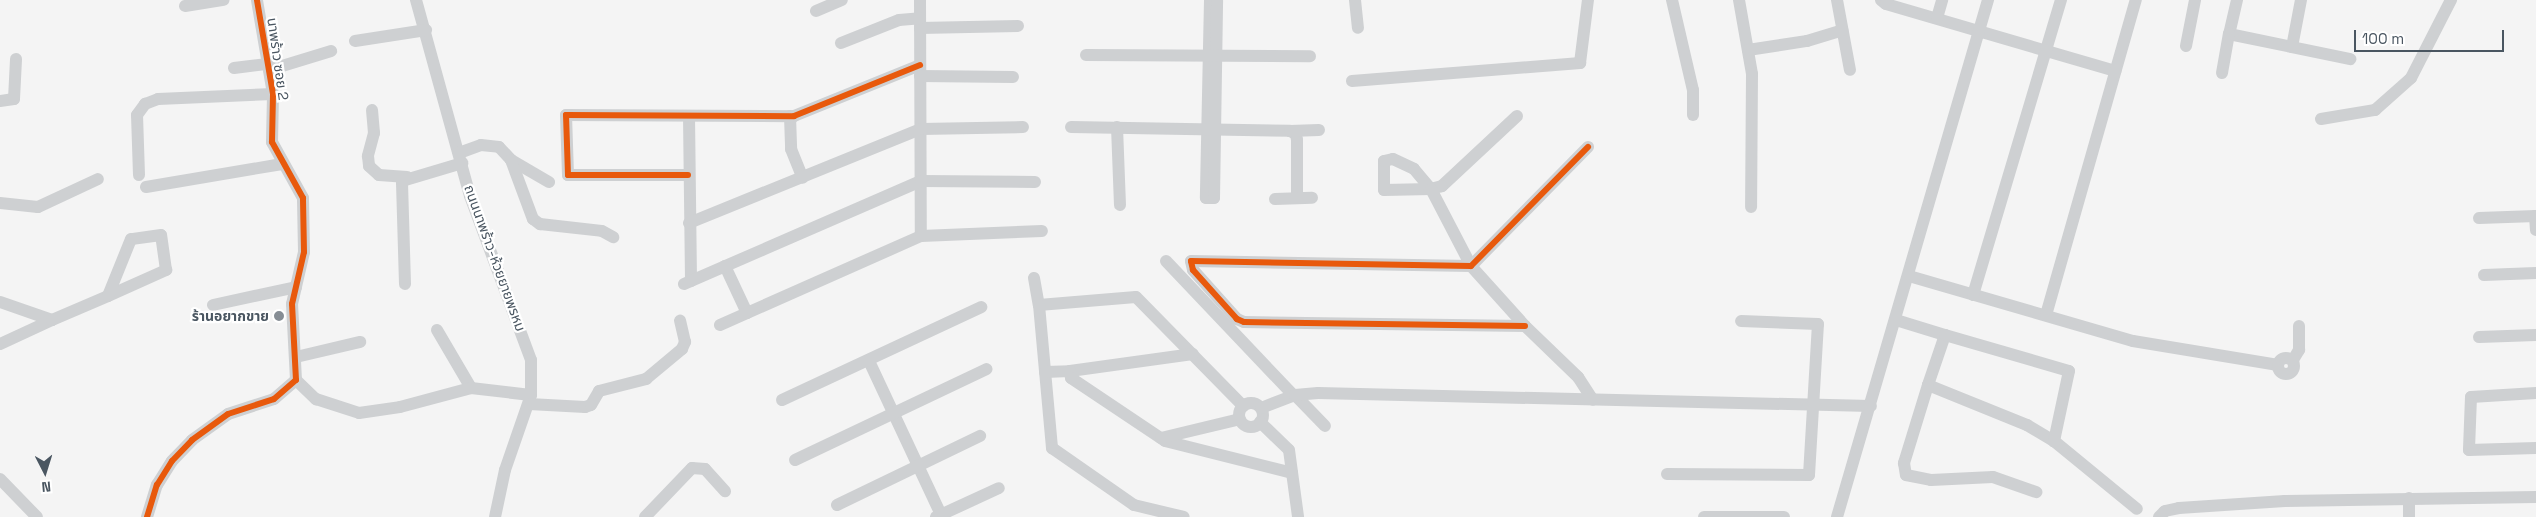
<!DOCTYPE html>
<html>
<head>
<meta charset="utf-8">
<style>
	body { margin:0 }
	#map { position:relative; width:2536px; height:517px; overflow:hidden; background:#f4f4f4; font-family:"Space Grotesk","Noto Sans Thai",sans-serif }
	div>[style] { position:absolute }
	[style*='--x'] { left:calc(var(--x)*1px); top:calc(var(--y)*1px); width:calc(var(--w)*1px); rotate:calc(var(--a)*1deg) }
	.minor>* { height:12px; margin:-6px; padding:0 6px; transform-origin:6px; border-radius:6px; background:#ced0d2 }
	.minor>.ring { margin:-6px; padding:0; box-sizing:content-box; background:none; border:12px solid #ced0d2; border-radius:50% }
	.cycleway>* { height:6px; margin:-3px; padding:0 3px; transform-origin:3px; border-radius:3px; background:#e8590c }
	.dots>* { width:14px; height:14px; translate:-50% -50%; box-sizing:border-box; border:2px solid #fff; border-radius:50% }
	span { translate:-50% -50%; white-space:nowrap; text-align:center; line-height:1.15; -webkit-text-stroke:4.5px #fff; paint-order:stroke }
	.street-label { font-size:14px; color:#4a5661 }
	.poi-label { font-size:14px; color:#4a5661; font-weight:700 }
	.right { translate:-100% -50%; text-align:right }
	.north { position:absolute; left:20px; top:447px; width:50px; height:50px; -webkit-text-stroke:4px #fff; paint-order:stroke; rotate:175deg; font-size:14px; font-weight:700; line-height:20px; text-align:center; color:#4a5661 }
	.north::after { content:''; display:block; margin:auto; width:18px; height:22px; background:#4a5661; clip-path:polygon(50% 0,100% 100%,50% 72%,0 100%) }
	.scale { position:absolute; left:2354px; top:30px; width:150px; height:22px; box-sizing:border-box; border:2px solid #4a5661; border-top:0; padding-left:6px; font-size:15px; line-height:18px; white-space:nowrap; color:#4a5661; -webkit-text-stroke:4px #fff; paint-order:stroke }
</style>
</head>
<body>
<div id="map">
	<div class="minor">
		<div style="--x:416;--y:0;--w:203;--a:74.6"></div>
		<div style="--x:470;--y:196;--w:175;--a:69.6"></div>
		<div style="--x:531;--y:360;--w:35;--a:90"></div>
		<div style="--x:531;--y:395;--w:79;--a:109.1"></div>
		<div style="--x:505;--y:470;--w:48;--a:102"></div>
		<div style="--x:920;--y:0;--w:236;--a:89.8"></div>
		<div style="--x:1210;--y:0;--w:198;--a:91.2"></div>
		<div style="--x:1206;--y:198;--w:8;--a:0"></div>
		<div style="--x:1214;--y:198;--w:198;--a:-89.1"></div>
		<div style="--x:1355;--y:0;--w:28;--a:84"></div>
		<div style="--x:1672;--y:0;--w:92;--a:76.9"></div>
		<div style="--x:1693;--y:90;--w:25;--a:90"></div>
		<div style="--x:1739;--y:0;--w:75;--a:80"></div>
		<div style="--x:1752;--y:74;--w:133;--a:90.4"></div>
		<div style="--x:1837;--y:0;--w:71;--a:79.5"></div>
		<div style="--x:1881;--y:0;--w:6;--a:39"></div>
		<div style="--x:1886;--y:4;--w:239;--a:16.3"></div>
		<div style="--x:2237;--y:0;--w:35;--a:103"></div>
		<div style="--x:2229;--y:34;--w:124;--a:11.7"></div>
		<div style="--x:185;--y:6;--w:39;--a:-9"></div>
		<div style="--x:816;--y:11;--w:28;--a:-23"></div>
		<div style="--x:1937;--y:18;--w:19;--a:-74"></div>
		<div style="--x:920;--y:28;--w:98;--a:-1.2"></div>
		<div style="--x:355;--y:41;--w:72;--a:-8.8"></div>
		<div style="--x:841;--y:43;--w:62;--a:-21.6"></div>
		<div style="--x:899;--y:20;--w:21;--a:-5"></div>
		<div style="--x:2186;--y:46;--w:47;--a:-78.9"></div>
		<div style="--x:2292;--y:47;--w:48;--a:-79.2"></div>
		<div style="--x:1748;--y:50;--w:60;--a:-8.7"></div>
		<div style="--x:1807;--y:41;--w:37;--a:-17"></div>
		<div style="--x:1086;--y:55;--w:224;--a:0.3"></div>
		<div style="--x:234;--y:68;--w:34;--a:-7"></div>
		<div style="--x:269;--y:70;--w:65;--a:-17"></div>
		<div style="--x:2222;--y:73;--w:40;--a:-80"></div>
		<div style="--x:920;--y:76;--w:93;--a:0.6"></div>
		<div style="--x:1352;--y:81;--w:229;--a:-4.5"></div>
		<div style="--x:1580;--y:63;--w:64;--a:-82.8"></div>
		<div style="--x:0;--y:101;--w:14;--a:-8"></div>
		<div style="--x:14;--y:99;--w:40;--a:-87.1"></div>
		<div style="--x:372;--y:110;--w:23;--a:85"></div>
		<div style="--x:374;--y:133;--w:24;--a:105"></div>
		<div style="--x:368;--y:156;--w:10;--a:84"></div>
		<div style="--x:369;--y:166;--w:13;--a:42"></div>
		<div style="--x:379;--y:175;--w:28;--a:4"></div>
		<div style="--x:689;--y:116;--w:165;--a:89.3"></div>
		<div style="--x:790;--y:116;--w:33;--a:88"></div>
		<div style="--x:791;--y:149;--w:31;--a:68"></div>
		<div style="--x:1517;--y:116;--w:103;--a:137"></div>
		<div style="--x:1442;--y:186;--w:11;--a:165"></div>
		<div style="--x:1431;--y:189;--w:47;--a:178.8"></div>
		<div style="--x:1384;--y:190;--w:29;--a:-90"></div>
		<div style="--x:1384;--y:161;--w:9;--a:-13"></div>
		<div style="--x:1393;--y:159;--w:23;--a:25"></div>
		<div style="--x:1414;--y:169;--w:26;--a:50"></div>
		<div style="--x:1431;--y:189;--w:87;--a:62.5"></div>
		<div style="--x:1471;--y:266;--w:81;--a:48"></div>
		<div style="--x:1525;--y:326;--w:74;--a:43.9"></div>
		<div style="--x:1578;--y:377;--w:27;--a:57"></div>
		<div style="--x:2321;--y:119;--w:55;--a:-9.5"></div>
		<div style="--x:2375;--y:110;--w:48;--a:-41.6"></div>
		<div style="--x:2411;--y:78;--w:88;--a:-62.9"></div>
		<div style="--x:1071;--y:127;--w:219;--a:1"></div>
		<div style="--x:1290;--y:131;--w:7;--a:27"></div>
		<div style="--x:1296;--y:134;--w:6;--a:81"></div>
		<div style="--x:1297;--y:140;--w:58;--a:90"></div>
		<div style="--x:1117;--y:127;--w:78;--a:87.8"></div>
		<div style="--x:1290;--y:131;--w:29;--a:-2"></div>
		<div style="--x:459;--y:153;--w:23;--a:-20"></div>
		<div style="--x:481;--y:145;--w:18;--a:6"></div>
		<div style="--x:499;--y:147;--w:18;--a:47"></div>
		<div style="--x:511;--y:160;--w:44;--a:30.1"></div>
		<div style="--x:511;--y:160;--w:63;--a:69.6"></div>
		<div style="--x:533;--y:219;--w:9;--a:36"></div>
		<div style="--x:540;--y:224;--w:62;--a:6.4"></div>
		<div style="--x:602;--y:231;--w:13;--a:29"></div>
		<div style="--x:139;--y:175;--w:60;--a:-91.9"></div>
		<div style="--x:137;--y:115;--w:14;--a:-54"></div>
		<div style="--x:145;--y:104;--w:14;--a:-21"></div>
		<div style="--x:158;--y:99;--w:115;--a:-2.5"></div>
		<div style="--x:688;--y:175;--w:120;--a:180"></div>
		<div style="--x:568;--y:175;--w:60;--a:-91.9"></div>
		<div style="--x:566;--y:115;--w:228;--a:0.3"></div>
		<div style="--x:794;--y:116;--w:136;--a:-22"></div>
		<div style="--x:146;--y:187;--w:138;--a:-9.6"></div>
		<div style="--x:1275;--y:199;--w:37;--a:-2"></div>
		<div style="--x:0;--y:203;--w:38;--a:6"></div>
		<div style="--x:38;--y:207;--w:66;--a:-25"></div>
		<div style="--x:2535;--y:216;--w:14;--a:86"></div>
		<div style="--x:2479;--y:218;--w:57;--a:-2"></div>
		<div style="--x:689;--y:223;--w:250;--a:-22.1"></div>
		<div style="--x:921;--y:129;--w:102;--a:-1.1"></div>
		<div style="--x:1166;--y:261;--w:186;--a:46.5"></div>
		<div style="--x:725;--y:266;--w:52;--a:64.9"></div>
		<div style="--x:2484;--y:275;--w:52;--a:-2.2"></div>
		<div style="--x:1909;--y:276;--w:233;--a:16.2"></div>
		<div style="--x:2133;--y:341;--w:147;--a:9.4"></div>
		<div style="--x:1034;--y:278;--w:27;--a:80"></div>
		<div style="--x:1039;--y:305;--w:97;--a:-4.7"></div>
		<div style="--x:1136;--y:297;--w:153;--a:45.5"></div>
		<div style="--x:405;--y:284;--w:103;--a:-91.7"></div>
		<div style="--x:402;--y:181;--w:63;--a:-16.7"></div>
		<div style="--x:684;--y:284;--w:258;--a:-23.5"></div>
		<div style="--x:921;--y:181;--w:114;--a:0.5"></div>
		<div style="--x:1973;--y:295;--w:308;--a:-73.4"></div>
		<div style="--x:0;--y:302;--w:55;--a:19.1"></div>
		<div style="--x:213;--y:305;--w:85;--a:-12.2"></div>
		<div style="--x:1039;--y:305;--w:144;--a:84.8"></div>
		<div style="--x:1052;--y:448;--w:100;--a:34.8"></div>
		<div style="--x:1134;--y:505;--w:51;--a:13.5"></div>
		<div style="--x:2046;--y:315;--w:328;--a:-74.1"></div>
		<div style="--x:1896;--y:320;--w:51;--a:17"></div>
		<div style="--x:1945;--y:335;--w:53;--a:108.8"></div>
		<div style="--x:1928;--y:385;--w:107;--a:22"></div>
		<div style="--x:2027;--y:425;--w:31;--a:31"></div>
		<div style="--x:2054;--y:441;--w:107;--a:39.3"></div>
		<div style="--x:720;--y:325;--w:220;--a:-23.9"></div>
		<div style="--x:921;--y:236;--w:121;--a:-2.4"></div>
		<div style="--x:1525;--y:326;--w:281;--a:-179.2"></div>
		<div style="--x:1244;--y:322;--w:8;--a:-157"></div>
		<div style="--x:1237;--y:319;--w:66;--a:-131.9"></div>
		<div style="--x:1193;--y:270;--w:9;--a:-103"></div>
		<div style="--x:1191;--y:261;--w:280;--a:1"></div>
		<div style="--x:1471;--y:266;--w:167;--a:-45.5"></div>
		<div style="--x:437;--y:330;--w:67;--a:59.6"></div>
		<div style="--x:1945;--y:335;--w:129;--a:16.2"></div>
		<div style="--x:2069;--y:371;--w:72;--a:102.1"></div>
		<div style="--x:2479;--y:337;--w:57;--a:-2"></div>
		<div style="--x:0;--y:344;--w:57;--a:-24.8"></div>
		<div style="--x:52;--y:320;--w:61;--a:-23.2"></div>
		<div style="--x:108;--y:296;--w:64;--a:-24.1"></div>
		<div style="--x:166;--y:270;--w:35;--a:-98"></div>
		<div style="--x:161;--y:235;--w:30;--a:172"></div>
		<div style="--x:131;--y:239;--w:61;--a:112"></div>
		<div style="--x:296;--y:357;--w:66;--a:-13.2"></div>
		<div class="ring" style="left:2278px;top:358px;width:4px;height:4px"></div>
		<div style="--x:2293;--y:360;--w:12;--a:-59"></div>
		<div style="--x:2299;--y:350;--w:24;--a:-90"></div>
		<div style="--x:869;--y:361;--w:172;--a:64.9"></div>
		<div style="--x:1070;--y:371;--w:124;--a:-7.9"></div>
		<div style="--x:1045;--y:372;--w:25;--a:-2"></div>
		<div style="--x:1070;--y:371;--w:7;--a:82"></div>
		<div style="--x:1071;--y:378;--w:113;--a:33.8"></div>
		<div style="--x:1165;--y:441;--w:131;--a:14.1"></div>
		<div style="--x:296;--y:380;--w:28;--a:44"></div>
		<div style="--x:316;--y:399;--w:45;--a:18"></div>
		<div style="--x:359;--y:413;--w:41;--a:-8.3"></div>
		<div style="--x:400;--y:407;--w:73;--a:-15"></div>
		<div style="--x:471;--y:388;--w:60;--a:6.7"></div>
		<div style="--x:1928;--y:385;--w:82;--a:107.1"></div>
		<div style="--x:1904;--y:463;--w:12;--a:81"></div>
		<div style="--x:1906;--y:475;--w:25;--a:11"></div>
		<div style="--x:1931;--y:480;--w:62;--a:-2.8"></div>
		<div style="--x:1993;--y:477;--w:46;--a:19.2"></div>
		<div style="--x:2536;--y:393;--w:65;--a:176.5"></div>
		<div style="--x:2471;--y:397;--w:53;--a:92.2"></div>
		<div style="--x:2469;--y:450;--w:67;--a:-1.7"></div>
		<div style="--x:1295;--y:395;--w:43;--a:45.9"></div>
		<div style="--x:782;--y:400;--w:220;--a:-25"></div>
		<div class="ring" style="left:1239px;top:403px;width:12px;height:12px"></div>
		<div style="--x:529;--y:404;--w:56;--a:3.1"></div>
		<div style="--x:585;--y:407;--w:6;--a:-18"></div>
		<div style="--x:591;--y:405;--w:16;--a:-60"></div>
		<div style="--x:599;--y:391;--w:49;--a:-14.3"></div>
		<div style="--x:646;--y:379;--w:47;--a:-39.8"></div>
		<div style="--x:682;--y:349;--w:8;--a:-67"></div>
		<div style="--x:685;--y:342;--w:22;--a:-103"></div>
		<div style="--x:1261;--y:408;--w:36;--a:-21"></div>
		<div style="--x:1295;--y:395;--w:23;--a:-5"></div>
		<div style="--x:1318;--y:393;--w:553;--a:1.35"></div>
		<div style="--x:1260;--y:422;--w:40;--a:44"></div>
		<div style="--x:1289;--y:450;--w:68;--a:82.3"></div>
		<div style="--x:1161;--y:438;--w:81;--a:-13.5"></div>
		<div style="--x:795;--y:460;--w:212;--a:-25.4"></div>
		<div style="--x:1667;--y:474;--w:142;--a:0.4"></div>
		<div style="--x:1809;--y:475;--w:151;--a:-86.6"></div>
		<div style="--x:1818;--y:324;--w:77;--a:-177.8"></div>
		<div style="--x:0;--y:479;--w:53;--a:45.8"></div>
		<div style="--x:837;--y:505;--w:159;--a:-25.8"></div>
		<div style="--x:147;--y:517;--w:34;--a:-73"></div>
		<div style="--x:157;--y:485;--w:28;--a:-58"></div>
		<div style="--x:172;--y:461;--w:29;--a:-46"></div>
		<div style="--x:192;--y:440;--w:44;--a:-35.8"></div>
		<div style="--x:228;--y:414;--w:48;--a:-18.1"></div>
		<div style="--x:274;--y:399;--w:29;--a:-41"></div>
		<div style="--x:296;--y:380;--w:76;--a:-93"></div>
		<div style="--x:292;--y:304;--w:53;--a:-77"></div>
		<div style="--x:304;--y:252;--w:54;--a:-91.1"></div>
		<div style="--x:303;--y:198;--w:64;--a:-119"></div>
		<div style="--x:272;--y:142;--w:48;--a:-88.8"></div>
		<div style="--x:273;--y:94;--w:95;--a:-99.7"></div>
		<div style="--x:645;--y:517;--w:68;--a:-46.2"></div>
		<div style="--x:692;--y:468;--w:13;--a:4"></div>
		<div style="--x:705;--y:469;--w:30;--a:48"></div>
		<div style="--x:936;--y:517;--w:69;--a:-24.7"></div>
		<div style="--x:1704;--y:517;--w:80;--a:0"></div>
		<div style="--x:1837;--y:517;--w:539;--a:-73.72"></div>
		<div style="--x:2159;--y:517;--w:8;--a:-45"></div>
		<div style="--x:2165;--y:511;--w:14;--a:-12"></div>
		<div style="--x:2179;--y:508;--w:106;--a:-3.8"></div>
		<div style="--x:2285;--y:501;--w:251;--a:-0.9"></div>
		<div style="--x:2409;--y:517;--w:19;--a:-90"></div>
	</div>
	<div class="cycleway">
		<div style="--x:688;--y:175;--w:120;--a:180"></div>
		<div style="--x:568;--y:175;--w:60;--a:-91.9"></div>
		<div style="--x:566;--y:115;--w:228;--a:0.3"></div>
		<div style="--x:794;--y:116;--w:136;--a:-22"></div>
		<div style="--x:1525;--y:326;--w:281;--a:-179.2"></div>
		<div style="--x:1244;--y:322;--w:8;--a:-157"></div>
		<div style="--x:1237;--y:319;--w:66;--a:-131.9"></div>
		<div style="--x:1193;--y:270;--w:9;--a:-103"></div>
		<div style="--x:1191;--y:261;--w:280;--a:1"></div>
		<div style="--x:1471;--y:266;--w:167;--a:-45.5"></div>
		<div style="--x:147;--y:517;--w:34;--a:-73"></div>
		<div style="--x:157;--y:485;--w:28;--a:-58"></div>
		<div style="--x:172;--y:461;--w:29;--a:-46"></div>
		<div style="--x:192;--y:440;--w:44;--a:-35.8"></div>
		<div style="--x:228;--y:414;--w:48;--a:-18.1"></div>
		<div style="--x:274;--y:399;--w:29;--a:-41"></div>
		<div style="--x:296;--y:380;--w:76;--a:-93"></div>
		<div style="--x:292;--y:304;--w:53;--a:-77"></div>
		<div style="--x:304;--y:252;--w:54;--a:-91.1"></div>
		<div style="--x:303;--y:198;--w:64;--a:-119"></div>
		<div style="--x:272;--y:142;--w:48;--a:-88.8"></div>
		<div style="--x:273;--y:94;--w:95;--a:-99.7"></div>
	</div>
	<div class="dots">
		<div style="left:279px;top:316px;background:#868d94"></div>
	</div>
	<div class="street-label">
		<span style="left:278px;top:59px;rotate:82deg">นาพร้าว ซอย 2</span>
		<span style="left:495px;top:258px;rotate:70deg">ถนนนาพร้าว-ห้วยยายพรหม</span>
	</div>
	<div class="poi-label">
		<span class="right" style="left:269px;top:316px">ร้านอยากขาย</span>
	</div>
	<div class="north">N</div>
	<div class="scale">100 m</div>
</div>
</body>
</html>
